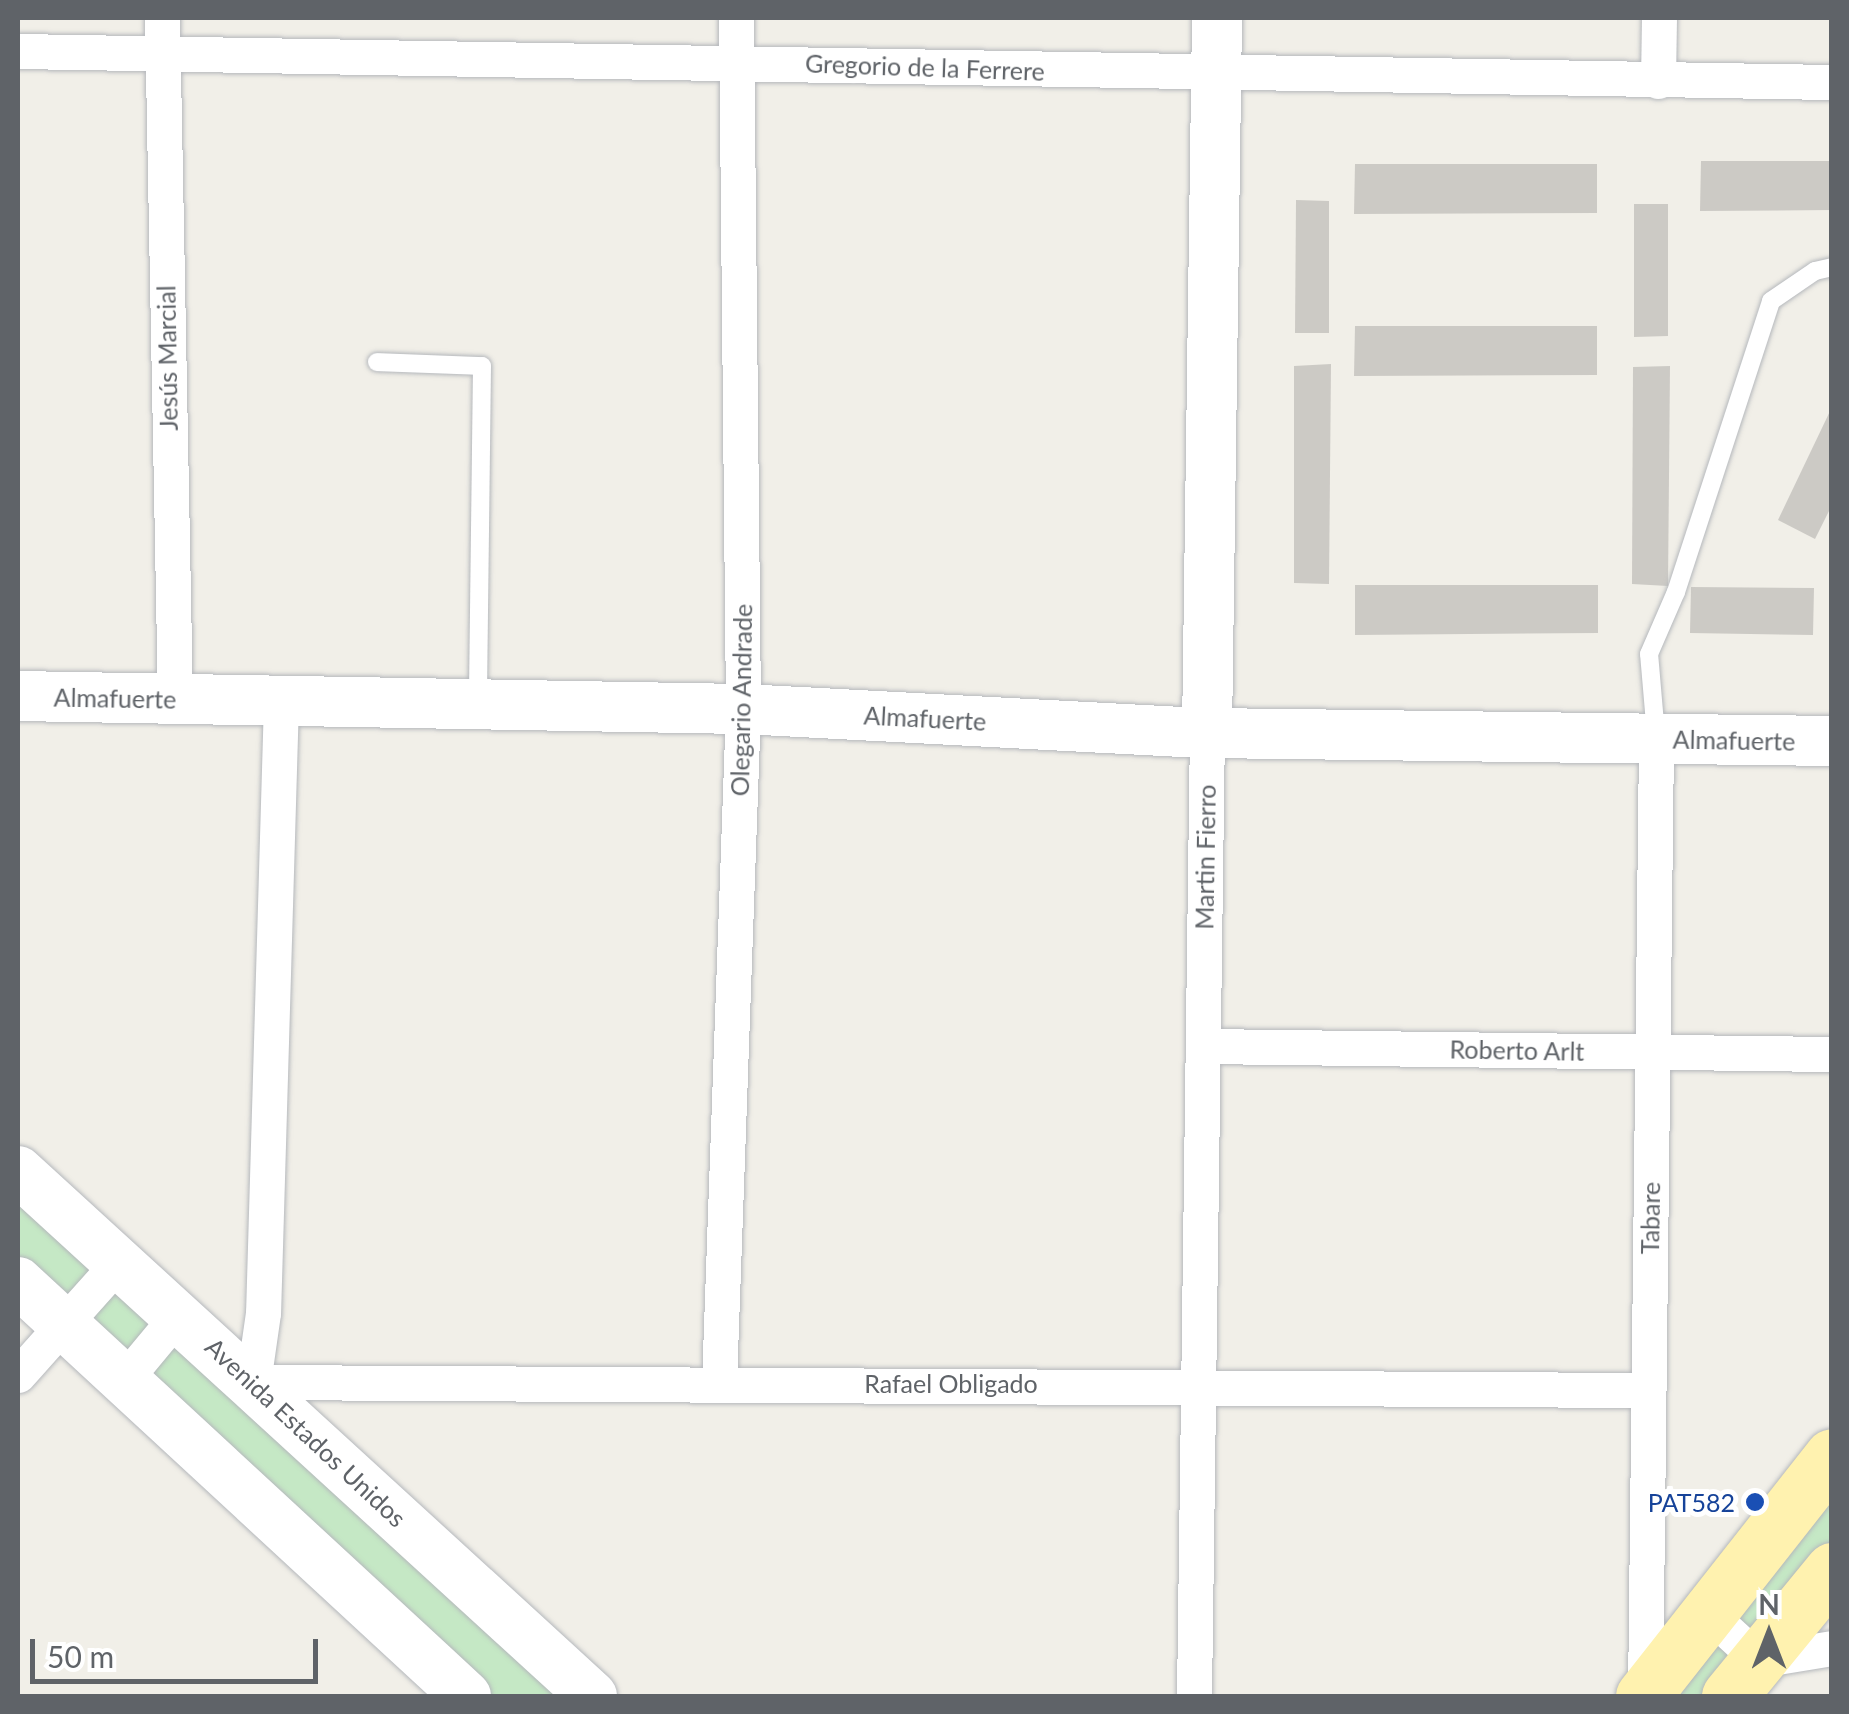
<!DOCTYPE html>
<html>
<head>
<meta charset="utf-8">
<style>
	body { margin:0 }
	#map { position:relative; width:1849px; height:1714px; overflow:hidden; background:#f1efe8; font-family:Lato,sans-serif }
	div>[style] { position:absolute }
	[style*='--x'] { left:calc(var(--x)*1px); top:calc(var(--y)*1px); width:calc(var(--w)*1px); rotate:calc(var(--a)*1deg) }
	.green>* { inset:0; background:#c5e8c5 }
	.building>* { inset:0; background:#cccac5 }
	.roads { filter:drop-shadow(0 0 2px #b5b8bc) drop-shadow(0 0 2px #b5b8bc) }
	.lane>* { height:18px; margin:-9px; padding:0 9px; transform-origin:9px; border-radius:9px; background:#fff }
	.street>* { height:35px; margin:-17.5px; padding:0 17.5px; transform-origin:17.5px; border-radius:17.5px; background:#fff }
	.secondary>* { height:50px; margin:-25px; padding:0 25px; transform-origin:25px; border-radius:25px; background:#fff }
	.primary>* { height:55px; margin:-27.5px; padding:0 27.5px; transform-origin:27.5px; border-radius:27.5px; background:#fff2af }
	.dots>* { width:28px; height:28px; translate:-50% -50%; box-sizing:border-box; border:5px solid #fff; border-radius:50% }
	span { translate:-50% -50%; white-space:nowrap; text-align:center; line-height:1.15; -webkit-text-stroke:10px #fff; paint-order:stroke }
	.street-label { font-size:25px; color:#5f6368 }
	.transit-label { font-size:25px; color:#164399 }
	.right { translate:-100% -50%; text-align:right }
	.frame { position:absolute; inset:0; border:20px solid #5f6368; pointer-events:none }
	.north { position:absolute; left:1719px; top:1584px; width:100px; height:100px; -webkit-text-stroke:8px #fff; paint-order:stroke; rotate:0deg; font-size:28px; font-weight:700; line-height:40px; text-align:center; color:#5f6368 }
	.north::after { content:''; display:block; margin:auto; width:35px; height:45px; background:#5f6368; clip-path:polygon(50% 0,100% 100%,50% 72%,0 100%) }
	.scale { position:absolute; left:30px; top:1639px; width:288px; height:45px; box-sizing:border-box; border:5px solid #5f6368; border-top:0; padding-left:12px; font-size:30px; line-height:35px; white-space:nowrap; color:#5f6368; -webkit-text-stroke:8px #fff; paint-order:stroke }
</style>
</head>
<body>
<div id="map">
	<div class="green">
		<div style="clip-path:polygon(18px 1171px,592px 1696px,466px 1696px,18px 1282px)"></div>
		<div style="clip-path:polygon(1831px 1456px,1831px 1570px,1729px 1696px,1643px 1696px)"></div>
	</div>
	<div class="building">
		<div style="clip-path:polygon(1701px 161px,1832px 161px,1832px 210px,1700px 211px)"></div>
		<div style="clip-path:polygon(1355px 164px,1597px 164px,1597px 213px,1354px 214px)"></div>
		<div style="clip-path:polygon(1296px 200px,1329px 201px,1329px 333px,1295px 333px)"></div>
		<div style="clip-path:polygon(1634px 204px,1668px 204px,1668px 336px,1634px 337px)"></div>
		<div style="clip-path:polygon(1355px 326px,1597px 326px,1597px 375px,1354px 376px)"></div>
		<div style="clip-path:polygon(1331px 364px,1329px 584px,1294px 583px,1294px 366px)"></div>
		<div style="clip-path:polygon(1670px 366px,1668px 586px,1632px 584px,1633px 367px)"></div>
		<div style="clip-path:polygon(1832px 407px,1832px 505px,1815px 539px,1778px 520px)"></div>
		<div style="clip-path:polygon(1355px 585px,1598px 585px,1598px 633px,1355px 635px)"></div>
		<div style="clip-path:polygon(1691px 587px,1814px 588px,1813px 635px,1690px 633px)"></div>
	</div>
	<div class="roads">
		<div class="lane">
			<div style="--x:377;--y:362;--w:105;--a:2.2"></div>
			<div style="--x:482;--y:366;--w:334;--a:90.7"></div>
			<div style="--x:1656;--y:735;--w:81;--a:-94.9"></div>
			<div style="--x:1649;--y:654;--w:68;--a:-66.5"></div>
			<div style="--x:1676;--y:592;--w:306;--a:-71.9"></div>
			<div style="--x:1771;--y:301;--w:53;--a:-34.3"></div>
			<div style="--x:1815;--y:271;--w:17;--a:-13"></div>
		</div>
		<div class="street">
			<div style="--x:162;--y:18;--w:681;--a:88.91"></div>
			<div style="--x:18;--y:51;--w:1814;--a:0.98"></div>
			<div style="--x:1658;--y:81;--w:63;--a:-89.1"></div>
			<div style="--x:281;--y:701;--w:612;--a:91.68"></div>
			<div style="--x:263;--y:1313;--w:70;--a:98.2"></div>
			<div style="--x:253;--y:1382;--w:1395;--a:0.33"></div>
			<div style="--x:1203;--y:1046;--w:629;--a:0.73"></div>
			<div style="--x:18;--y:1375;--w:152;--a:-48.2"></div>
			<div style="--x:124;--y:1380;--w:85;--a:-50.3"></div>
			<div style="--x:719;--y:1382;--w:673;--a:-87.96"></div>
			<div style="--x:743;--y:709;--w:691;--a:-90.58"></div>
			<div style="--x:1707;--y:1612;--w:71;--a:42.7"></div>
			<div style="--x:1759;--y:1660;--w:74;--a:-9.3"></div>
			<div style="--x:1194;--y:1696;--w:963;--a:-89.23"></div>
			<div style="--x:1645;--y:1696;--w:958;--a:-89.34"></div>
		</div>
		<div class="secondary">
			<div style="--x:18;--y:696;--w:725;--a:1.03"></div>
			<div style="--x:743;--y:709;--w:465;--a:3"></div>
			<div style="--x:1207;--y:733;--w:625;--a:0.73"></div>
			<div style="--x:1207;--y:733;--w:715;--a:-89.2"></div>
			<div style="--x:18;--y:1171;--w:778;--a:42.45"></div>
			<div style="--x:18;--y:1282;--w:610;--a:42.74"></div>
		</div>
		<div class="primary">
			<div style="--x:1643;--y:1696;--w:305;--a:-51.8"></div>
			<div style="--x:1729;--y:1696;--w:163;--a:-50.7"></div>
		</div>
	</div>
	<div class="dots">
		<div style="left:1755px;top:1502px;background:#1a4fb4"></div>
	</div>
	<div class="street-label">
		<span style="left:925px;top:67px;rotate:2deg">Gregorio de la Ferrere</span>
		<span style="left:167px;top:358px;rotate:-91deg">Jesús Marcial</span>
		<span style="left:115px;top:698px;rotate:1deg">Almafuerte</span>
		<span style="left:741px;top:700px;rotate:-89deg">Olegario Andrade</span>
		<span style="left:925px;top:718px;rotate:3deg">Almafuerte</span>
		<span style="left:1734px;top:740px;rotate:1deg">Almafuerte</span>
		<span style="left:1205px;top:857px;rotate:-89deg">Martin Fierro</span>
		<span style="left:1517px;top:1050px;rotate:1deg">Roberto Arlt</span>
		<span style="left:1650px;top:1218px;rotate:-89deg">Tabare</span>
		<span style="left:951px;top:1383px">Rafael Obligado</span>
		<span style="left:306px;top:1432px;rotate:43deg">Avenida Estados Unidos</span>
	</div>
	<div class="transit-label">
		<span class="right" style="left:1735px;top:1502px">PAT582</span>
	</div>
	<div class="frame"></div>
	<div class="north">N</div>
	<div class="scale">50 m</div>
</div>
</body>
</html>
